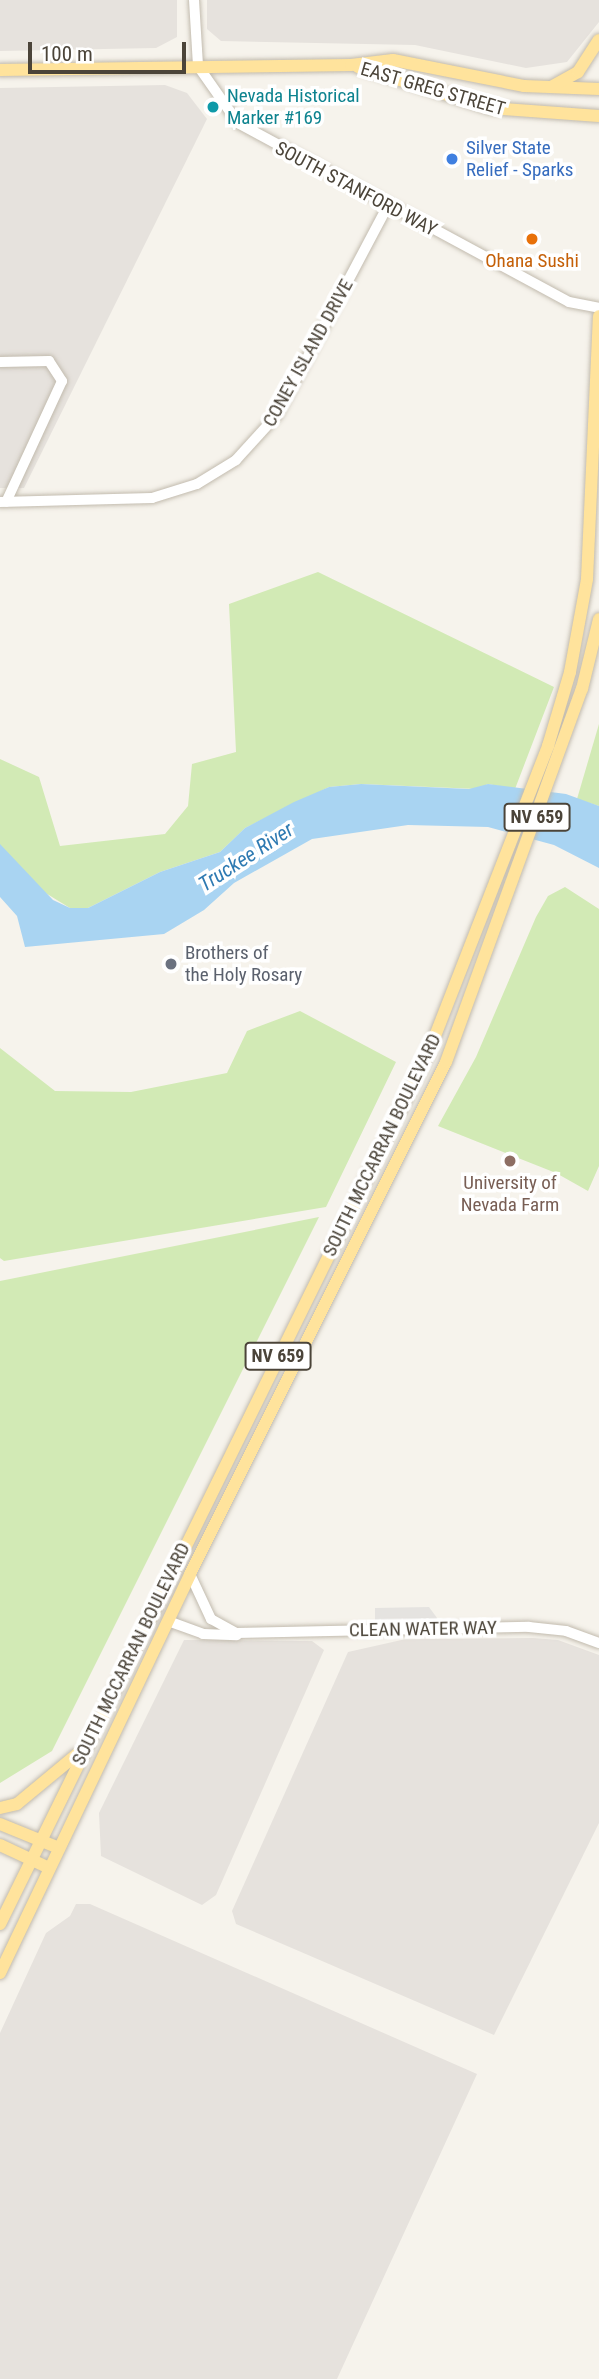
<!DOCTYPE html>
<html>
<head>
<meta charset="utf-8">
<style>
	body { margin:0 }
	#map { position:relative; width:599px; height:2379px; overflow:hidden; background:#f6f3ec; font-family:"Roboto Condensed",sans-serif }
	div>[style] { position:absolute }
	[style*='--x'] { left:calc(var(--x)*1px); top:calc(var(--y)*1px); width:calc(var(--w)*1px); rotate:calc(var(--a)*1deg) }
	.industrial>* { inset:0; background:#e6e2dd }
	.green>* { inset:0; background:#d2eab5 }
	.parking>* { inset:0; background:#e5e3e0 }
	.water>* { inset:0; background:#a9d4f2 }
	.roads { filter:drop-shadow(0 0 2px #c2bbae) drop-shadow(0 0 2px #c2bbae) }
	.minor>* { height:10px; margin:-5px; padding:0 5px; transform-origin:5px; border-radius:5px; background:#fff }
	.major>* { height:12px; margin:-6px; padding:0 6px; transform-origin:6px; border-radius:6px; background:#ffe39c }
	.dots>* { width:19px; height:19px; translate:-50% -50%; box-sizing:border-box; border:4px solid #fff; border-radius:50% }
	span { translate:-50% -50%; white-space:nowrap; text-align:center; line-height:1.15; -webkit-text-stroke:7px #fff; paint-order:stroke }
	.shield-label span { padding:2px 5px; background:#fff; border:2px solid; border-radius:5px; -webkit-text-stroke-width:0 }
	.shield-label { font-size:18px; color:#4b4439; font-weight:700 }
	.street-label { font-size:19px; color:#4b4439 }
	.culture-label { font-size:19px; color:#0d838f }
	.left { translate:0 -50%; text-align:left }
	.shop-label { font-size:19px; color:#366cbe }
	.food-label { font-size:19px; color:#c56008 }
	.worship-label { font-size:19px; color:#5b616d }
	.education-label { font-size:19px; color:#785e54 }
	.water-label { font-size:21px; color:#2e7ab2; font-style:italic }
	.scale { position:absolute; left:28px; top:42px; width:158px; height:32px; box-sizing:border-box; border:4px solid #4b4439; border-top:0; padding-left:9px; font-size:21px; line-height:24px; white-space:nowrap; color:#4b4439; -webkit-text-stroke:5px #fff; paint-order:stroke }
</style>
</head>
<body>
<div id="map">
	<div class="industrial">
		<div style="clip-path:polygon(0 0,177px 0,177px 37px,156px 48px,0 51px)"></div>
		<div style="clip-path:polygon(207px 0,599px 0,599px 22px,567px 62px,526px 68px,415px 45px,221px 41px,207px 29px)"></div>
		<div style="clip-path:polygon(165px 85px,187px 93px,207px 119px,24px 488px,0 488px,0 88px)"></div>
		<div style="clip-path:polygon(533px 1638px,558px 1640px,599px 1655px,599px 1823px,494px 2035px,236px 1924px,232px 1911px,348px 1652px,406px 1639px)"></div>
		<div style="clip-path:polygon(184px 1640px,312px 1641px,324px 1650px,216px 1895px,202px 1905px,101px 1856px,99px 1813px)"></div>
		<div style="clip-path:polygon(76px 1904px,90px 1904px,477px 2074px,337px 2379px,0 2379px,0 2033px,46px 1933px,70px 1916px)"></div>
	</div>
	<div class="green">
		<div style="clip-path:polygon(318px 572px,554px 687px,515px 789px,488px 784px,477px 789px,361px 784px,329px 787px,245px 828px,220px 852px,160px 872px,88px 908px,70px 908px,39px 889px,0 850px,0 759px,39px 777px,60px 846px,165px 834px,188px 806px,192px 764px,236px 752px,229px 604px)"></div>
		<div style="clip-path:polygon(599px 724px,599px 806px,577px 799px)"></div>
		<div style="clip-path:polygon(565px 887px,599px 909px,599px 1166px,588px 1191px,556px 1173px,438px 1126px,476px 1057px,536px 917px,548px 896px)"></div>
		<div style="clip-path:polygon(300px 1011px,396px 1062px,326px 1207px,4px 1261px,0 1258px,0 1048px,55px 1091px,131px 1092px,227px 1073px,247px 1031px)"></div>
		<div style="clip-path:polygon(319px 1217px,52px 1751px,0 1783px,0 1281px)"></div>
	</div>
	<div class="parking">
		<div style="clip-path:polygon(429px 1607px,440px 1622px,375px 1625px,375px 1608px)"></div>
	</div>
	<div class="water">
		<div style="clip-path:polygon(361px 784px,469px 789px,488px 784px,566px 794px,599px 806px,599px 868px,554px 845px,488px 827px,408px 825px,312px 839px,234px 883px,204px 910px,164px 934px,25px 947px,17px 916px,0 897px,0 844px,53px 900px,70px 908px,88px 908px,160px 872px,220px 852px,245px 828px,294px 802px,329px 787px)"></div>
	</div>
	<div class="roads">
		<div class="minor">
			<div style="--x:194;--y:0;--w:66;--a:86.5"></div>
			<div style="--x:198;--y:66;--w:70;--a:54.9"></div>
			<div style="--x:238;--y:123;--w:376;--a:28.4"></div>
			<div style="--x:569;--y:302;--w:31;--a:11"></div>
			<div style="--x:0;--y:362;--w:49;--a:-1.2"></div>
			<div style="--x:49;--y:361;--w:24;--a:57"></div>
			<div style="--x:62;--y:381;--w:133;--a:114.8"></div>
			<div style="--x:0;--y:502;--w:152;--a:-1.5"></div>
			<div style="--x:152;--y:498;--w:47;--a:-17.3"></div>
			<div style="--x:197;--y:484;--w:46;--a:-31.6"></div>
			<div style="--x:236;--y:460;--w:61;--a:-47.7"></div>
			<div style="--x:277;--y:415;--w:235;--a:-62.1"></div>
			<div style="--x:190;--y:1574;--w:50;--a:65"></div>
			<div style="--x:211;--y:1619;--w:29;--a:29"></div>
			<div style="--x:236;--y:1633;--w:293;--a:-1.2"></div>
			<div style="--x:529;--y:1627;--w:37;--a:6"></div>
			<div style="--x:566;--y:1631;--w:35;--a:20"></div>
			<div style="--x:168;--y:1621;--w:37;--a:20"></div>
			<div style="--x:203;--y:1634;--w:34;--a:2"></div>
		</div>
		<div class="major">
			<div style="--x:358;--y:67;--w:138;--a:17.3"></div>
			<div style="--x:490;--y:108;--w:109;--a:4.2"></div>
			<div style="--x:0;--y:70;--w:351;--a:-0.8"></div>
			<div style="--x:351;--y:65;--w:42;--a:-6.8"></div>
			<div style="--x:393;--y:60;--w:134;--a:11.2"></div>
			<div style="--x:524;--y:86;--w:75;--a:2.3"></div>
			<div style="--x:551;--y:87;--w:31;--a:-29"></div>
			<div style="--x:578;--y:72;--w:38;--a:-57"></div>
			<div style="--x:0;--y:1808;--w:17;--a:-13"></div>
			<div style="--x:17;--y:1804;--w:77;--a:-39.7"></div>
			<div style="--x:0;--y:1824;--w:64;--a:22.1"></div>
			<div style="--x:0;--y:1845;--w:54;--a:25.1"></div>
			<div style="--x:0;--y:1924;--w:970;--a:-63.8"></div>
			<div style="--x:428;--y:1054;--w:331;--a:-68.7"></div>
			<div style="--x:548;--y:746;--w:77;--a:-73.4"></div>
			<div style="--x:570;--y:672;--w:95;--a:-79.6"></div>
			<div style="--x:587;--y:579;--w:263;--a:-87.4"></div>
			<div style="--x:0;--y:1973;--w:442;--a:-64.5"></div>
			<div style="--x:190;--y:1574;--w:572;--a:-63.43"></div>
			<div style="--x:446;--y:1062;--w:397;--a:-70"></div>
			<div style="--x:582;--y:689;--w:72;--a:-76.3"></div>
		</div>
	</div>
	<div class="dots">
		<div style="left:213px;top:107px;background:#0f9aa8"></div>
		<div style="left:452px;top:159px;background:#3f7fe0"></div>
		<div style="left:532px;top:239px;background:#e8710a"></div>
		<div style="left:171px;top:964px;background:#6b7280"></div>
		<div style="left:510px;top:1161px;background:#8d6e63"></div>
	</div>
	<div class="shield-label">
		<span style="left:537px;top:817px">NV 659</span>
		<span style="left:278px;top:1356px">NV 659</span>
	</div>
	<div class="street-label">
		<span style="left:433px;top:89px;rotate:16deg">EAST GREG STREET</span>
		<span style="left:356px;top:189px;rotate:28deg">SOUTH STANFORD WAY</span>
		<span style="left:308px;top:353px;rotate:-61deg">CONEY ISLAND DRIVE</span>
		<span style="left:382px;top:1145px;rotate:-64deg">SOUTH MCCARRAN BOULEVARD</span>
		<span style="left:423px;top:1629px;rotate:-1deg">CLEAN WATER WAY</span>
		<span style="left:131px;top:1654px;rotate:-64deg">SOUTH MCCARRAN BOULEVARD</span>
	</div>
	<div class="culture-label">
		<span class="left" style="left:227px;top:107px">Nevada Historical<br>Marker #169</span>
	</div>
	<div class="shop-label">
		<span class="left" style="left:466px;top:159px">Silver State<br>Relief - Sparks</span>
	</div>
	<div class="food-label">
		<span style="left:532px;top:261px">Ohana Sushi</span>
	</div>
	<div class="worship-label">
		<span class="left" style="left:185px;top:964px">Brothers of<br>the Holy Rosary</span>
	</div>
	<div class="education-label">
		<span style="left:510px;top:1194px">University of<br>Nevada Farm</span>
	</div>
	<div class="water-label">
		<span style="left:246px;top:857px;rotate:-33deg">Truckee River</span>
	</div>
	<div class="scale">100 m</div>
</div>
</body>
</html>
